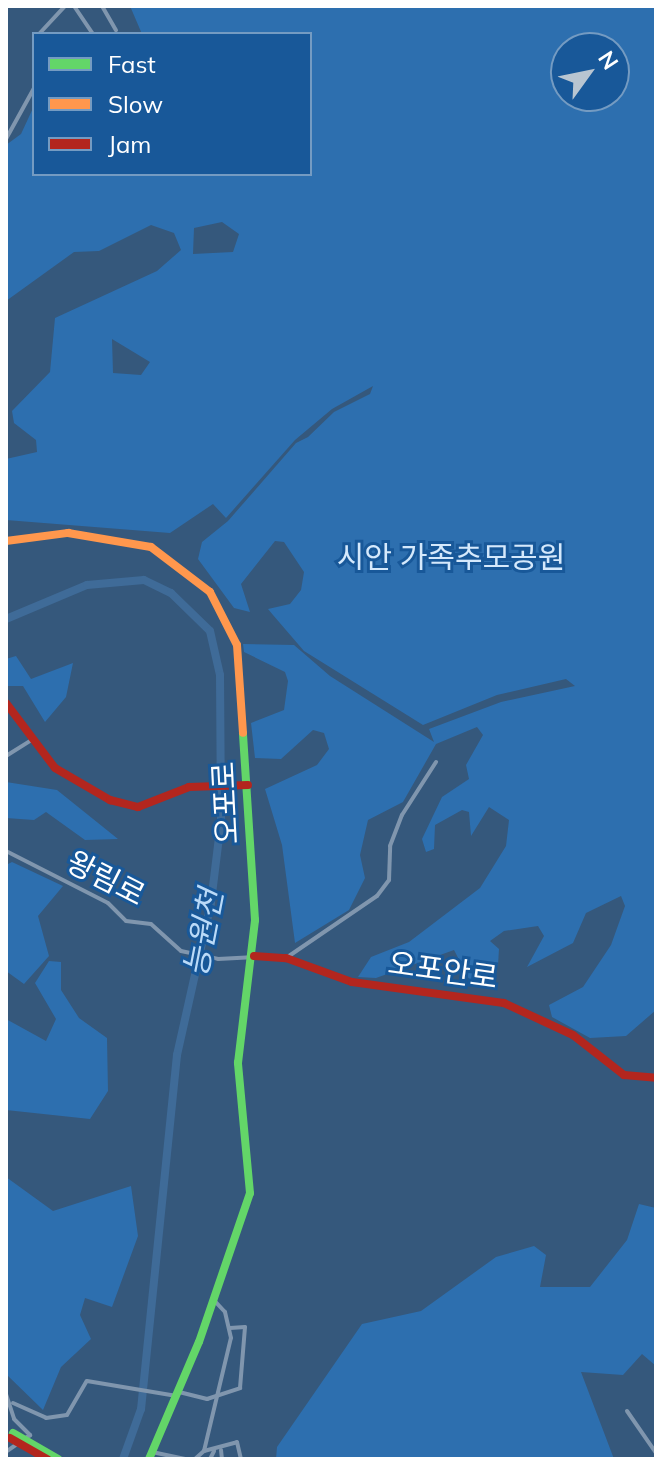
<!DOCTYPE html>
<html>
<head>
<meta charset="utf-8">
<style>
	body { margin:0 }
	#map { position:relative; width:662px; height:1465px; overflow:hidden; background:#35587c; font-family:Mulish,"Noto Sans KR",sans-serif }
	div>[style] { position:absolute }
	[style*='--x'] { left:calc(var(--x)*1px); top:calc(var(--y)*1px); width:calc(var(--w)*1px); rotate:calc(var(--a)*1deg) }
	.green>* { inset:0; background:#2d6faf }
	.river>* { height:8px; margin:-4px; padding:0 4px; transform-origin:4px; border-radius:4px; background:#3f6b98 }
	.street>* { height:4px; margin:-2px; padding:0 2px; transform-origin:2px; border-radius:2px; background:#8096ae }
	.fast>* { height:8px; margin:-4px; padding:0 4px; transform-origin:4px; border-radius:4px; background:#63d668 }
	.slow>* { height:8px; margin:-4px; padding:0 4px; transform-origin:4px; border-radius:4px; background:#ff974d }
	.jam>* { height:8px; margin:-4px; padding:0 4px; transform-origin:4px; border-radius:4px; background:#b3261e }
	.fast-bridge>* { height:8px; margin:-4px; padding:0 4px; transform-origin:4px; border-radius:4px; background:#63d668 }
	.jam-bridge>* { height:8px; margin:-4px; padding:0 4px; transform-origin:4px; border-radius:4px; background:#b3261e }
	span { translate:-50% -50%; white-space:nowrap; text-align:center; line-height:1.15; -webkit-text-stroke:6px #185899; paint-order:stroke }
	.park-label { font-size:30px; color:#d5e9fc }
	.street-label { font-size:30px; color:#fff }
	.water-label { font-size:32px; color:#badaf8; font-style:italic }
	.frame { position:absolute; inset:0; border:8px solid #fff; pointer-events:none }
	.legend { position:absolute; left:32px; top:32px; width:280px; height:144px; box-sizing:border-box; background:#185899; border:2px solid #749bc2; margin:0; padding:10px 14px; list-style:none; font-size:24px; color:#fff }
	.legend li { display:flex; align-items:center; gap:16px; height:40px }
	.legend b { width:40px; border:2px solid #749bc2 }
	.north { position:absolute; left:550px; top:32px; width:80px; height:80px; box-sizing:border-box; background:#185899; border:2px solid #749bc2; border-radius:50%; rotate:57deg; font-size:22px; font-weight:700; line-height:32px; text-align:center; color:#fff }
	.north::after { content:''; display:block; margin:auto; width:28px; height:36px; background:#b8c5d1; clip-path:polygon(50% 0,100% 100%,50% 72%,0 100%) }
</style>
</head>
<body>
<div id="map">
	<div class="green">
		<div style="clip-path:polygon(evenodd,130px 6px,656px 6px,656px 1010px,626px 1036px,590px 1038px,552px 1017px,549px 1005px,583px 987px,611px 945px,625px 906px,621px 896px,586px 913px,573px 943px,527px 967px,544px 936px,538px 926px,504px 931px,490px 941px,499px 949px,498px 965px,470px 981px,454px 950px,376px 978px,358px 977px,371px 957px,409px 942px,480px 888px,506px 846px,509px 820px,489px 807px,471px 836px,469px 812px,462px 810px,435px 825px,434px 849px,426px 852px,422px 839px,442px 797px,469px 779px,466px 765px,483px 735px,477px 727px,436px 744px,403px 802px,368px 820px,360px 855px,365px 878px,349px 910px,295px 943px,282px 845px,265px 789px,317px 765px,329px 749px,324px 733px,313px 730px,281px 759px,255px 758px,251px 723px,284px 710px,288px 681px,285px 672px,244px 652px,243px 644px,294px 645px,330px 676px,434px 742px,429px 729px,501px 702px,575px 686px,566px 679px,497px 695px,423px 725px,304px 651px,273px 615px,268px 609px,290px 604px,301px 590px,304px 572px,284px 542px,275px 541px,241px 584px,250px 612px,234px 608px,198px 559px,202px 542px,228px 521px,296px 443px,308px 437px,334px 412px,370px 394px,373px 386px,332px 409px,295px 440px,226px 518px,213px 504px,170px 533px,6px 520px,6px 459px,37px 452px,36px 440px,14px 423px,12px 411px,50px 372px,55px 318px,157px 271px,181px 250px,174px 233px,151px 225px,99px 251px,74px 252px,6px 301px,6px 145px,21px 134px,34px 106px,34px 174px,310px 174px,310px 34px,142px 34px,130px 6px,566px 48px,614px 48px,614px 96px,566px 96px,566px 48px,130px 6px,222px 222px,239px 234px,233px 252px,193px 254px,194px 228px,222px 222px,130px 6px,112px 339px,150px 362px,141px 375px,113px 373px,112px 339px)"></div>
		<div style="clip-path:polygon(16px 656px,31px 679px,73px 663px,66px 697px,45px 722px,23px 686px,6px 686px,6px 659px)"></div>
		<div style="clip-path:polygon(6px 782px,57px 790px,118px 839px,85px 840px,46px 812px,34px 820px,6px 818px)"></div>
		<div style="clip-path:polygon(12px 862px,63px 886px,38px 916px,49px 956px,24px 984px,6px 971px,6px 865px)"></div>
		<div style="clip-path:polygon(49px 961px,61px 962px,61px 990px,79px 1018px,107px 1038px,108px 1091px,90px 1119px,6px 1110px,6px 1019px,46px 1041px,56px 1019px,35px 983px)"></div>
		<div style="clip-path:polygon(6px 1177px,53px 1211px,131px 1186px,138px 1236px,112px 1307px,85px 1298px,80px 1315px,91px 1339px,61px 1367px,43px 1410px,6px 1374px)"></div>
		<div style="clip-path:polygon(639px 1204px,656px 1208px,656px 1366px,642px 1354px,623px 1375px,581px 1372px,614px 1459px,276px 1459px,277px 1447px,362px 1324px,421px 1311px,496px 1257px,534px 1246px,546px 1255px,540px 1287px,590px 1287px,627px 1240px)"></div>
	</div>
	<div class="river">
		<div style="--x:6;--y:619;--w:88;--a:-22.8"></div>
		<div style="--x:87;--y:585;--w:57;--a:-5"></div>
		<div style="--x:144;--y:580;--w:30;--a:26"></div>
		<div style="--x:171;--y:593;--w:54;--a:44.3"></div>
		<div style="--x:210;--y:631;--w:45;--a:77.2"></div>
		<div style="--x:220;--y:675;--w:146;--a:89.6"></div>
		<div style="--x:221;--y:821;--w:83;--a:97"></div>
		<div style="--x:211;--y:903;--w:156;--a:102.6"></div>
		<div style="--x:177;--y:1055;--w:356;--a:95.8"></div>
		<div style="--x:141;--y:1409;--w:53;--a:109.8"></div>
	</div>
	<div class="street">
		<div style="--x:74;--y:6;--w:34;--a:56"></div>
		<div style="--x:102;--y:6;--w:28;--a:60"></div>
		<div style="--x:39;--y:34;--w:38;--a:-47"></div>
		<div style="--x:6;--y:139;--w:58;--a:-61.2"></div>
		<div style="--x:6;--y:756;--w:28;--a:-32"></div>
		<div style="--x:6;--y:851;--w:114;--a:27"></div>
		<div style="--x:108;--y:903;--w:25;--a:45"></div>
		<div style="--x:126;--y:921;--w:25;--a:7"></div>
		<div style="--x:151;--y:924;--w:40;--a:42"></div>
		<div style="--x:181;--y:951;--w:38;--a:12"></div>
		<div style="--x:218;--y:959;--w:33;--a:-3"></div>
		<div style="--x:286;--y:958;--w:110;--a:-34.3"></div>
		<div style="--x:377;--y:896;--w:20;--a:-53"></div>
		<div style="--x:389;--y:880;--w:34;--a:-88"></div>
		<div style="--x:390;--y:846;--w:33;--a:-69"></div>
		<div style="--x:402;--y:815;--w:63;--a:-57.3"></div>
		<div style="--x:179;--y:1392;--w:29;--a:14"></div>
		<div style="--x:207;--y:1399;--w:35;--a:-18"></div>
		<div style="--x:240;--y:1388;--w:61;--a:-85.3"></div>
		<div style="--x:245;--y:1327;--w:15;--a:176"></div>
		<div style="--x:6;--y:1394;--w:26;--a:72"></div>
		<div style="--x:14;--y:1419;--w:23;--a:45"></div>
		<div style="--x:30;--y:1435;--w:29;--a:145"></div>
		<div style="--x:13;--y:1403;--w:36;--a:24"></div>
		<div style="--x:46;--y:1418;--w:21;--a:-8"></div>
		<div style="--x:67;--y:1415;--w:39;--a:-60"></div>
		<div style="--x:87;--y:1381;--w:91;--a:9.5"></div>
		<div style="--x:627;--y:1411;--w:51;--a:55.4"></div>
		<div style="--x:221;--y:1450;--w:9;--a:84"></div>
		<div style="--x:204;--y:1451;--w:34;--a:-15"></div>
		<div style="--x:237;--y:1442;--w:17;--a:77"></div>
		<div style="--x:152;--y:1452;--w:35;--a:12"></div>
		<div style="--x:195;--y:1459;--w:12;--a:-42"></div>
		<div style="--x:204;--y:1451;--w:116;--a:-76.6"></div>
		<div style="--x:231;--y:1338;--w:27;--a:-103"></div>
		<div style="--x:225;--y:1312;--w:16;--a:-133"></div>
		<div style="--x:210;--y:1459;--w:9;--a:-63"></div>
	</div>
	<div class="fast">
		<div style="--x:149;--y:1459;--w:127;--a:-66.9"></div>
		<div style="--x:199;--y:1342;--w:157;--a:-71.1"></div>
		<div style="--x:250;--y:1193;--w:131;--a:-95.3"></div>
		<div style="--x:238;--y:1063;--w:144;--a:-83.2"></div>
		<div style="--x:255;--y:920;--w:187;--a:-93.7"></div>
	</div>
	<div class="slow">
		<div style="--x:6;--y:541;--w:63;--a:-7.4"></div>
		<div style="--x:68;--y:533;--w:84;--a:9.6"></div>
		<div style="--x:151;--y:547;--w:74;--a:37.3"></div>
		<div style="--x:210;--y:592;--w:59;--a:63"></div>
		<div style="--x:237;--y:645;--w:88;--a:86.1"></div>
	</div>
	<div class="jam">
		<div style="--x:6;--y:703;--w:81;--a:53"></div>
		<div style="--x:55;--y:768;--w:64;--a:30.2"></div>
		<div style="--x:110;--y:800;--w:29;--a:14"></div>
		<div style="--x:138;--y:807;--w:55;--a:-21.4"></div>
		<div style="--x:189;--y:787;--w:59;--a:-1.9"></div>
		<div style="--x:254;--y:956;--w:32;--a:4"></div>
		<div style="--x:286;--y:958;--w:70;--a:20"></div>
		<div style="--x:352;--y:982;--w:153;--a:7.9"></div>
		<div style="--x:504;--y:1003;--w:76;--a:24.9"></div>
		<div style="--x:573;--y:1035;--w:65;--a:38.1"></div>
		<div style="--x:624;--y:1075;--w:32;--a:5"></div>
	</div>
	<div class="fast-bridge">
		<div style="--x:13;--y:1433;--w:52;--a:30"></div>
	</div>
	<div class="jam-bridge">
		<div style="--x:10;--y:1438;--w:43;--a:29.6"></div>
	</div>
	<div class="park-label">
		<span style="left:451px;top:557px">시안 가족추모공원</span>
	</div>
	<div class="street-label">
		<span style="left:225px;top:803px;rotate:-93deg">오포로</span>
		<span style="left:106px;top:878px;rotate:27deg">왕림로</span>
		<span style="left:443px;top:970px;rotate:8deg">오포안로</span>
	</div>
	<div class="water-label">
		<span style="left:203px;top:933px;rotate:-79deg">능원천</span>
	</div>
	<div class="frame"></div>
	<ul class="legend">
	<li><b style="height:10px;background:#63d668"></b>Fast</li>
	<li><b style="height:10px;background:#ff974d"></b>Slow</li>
	<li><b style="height:10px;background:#b3261e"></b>Jam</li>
	</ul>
	<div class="north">N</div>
</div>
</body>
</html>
